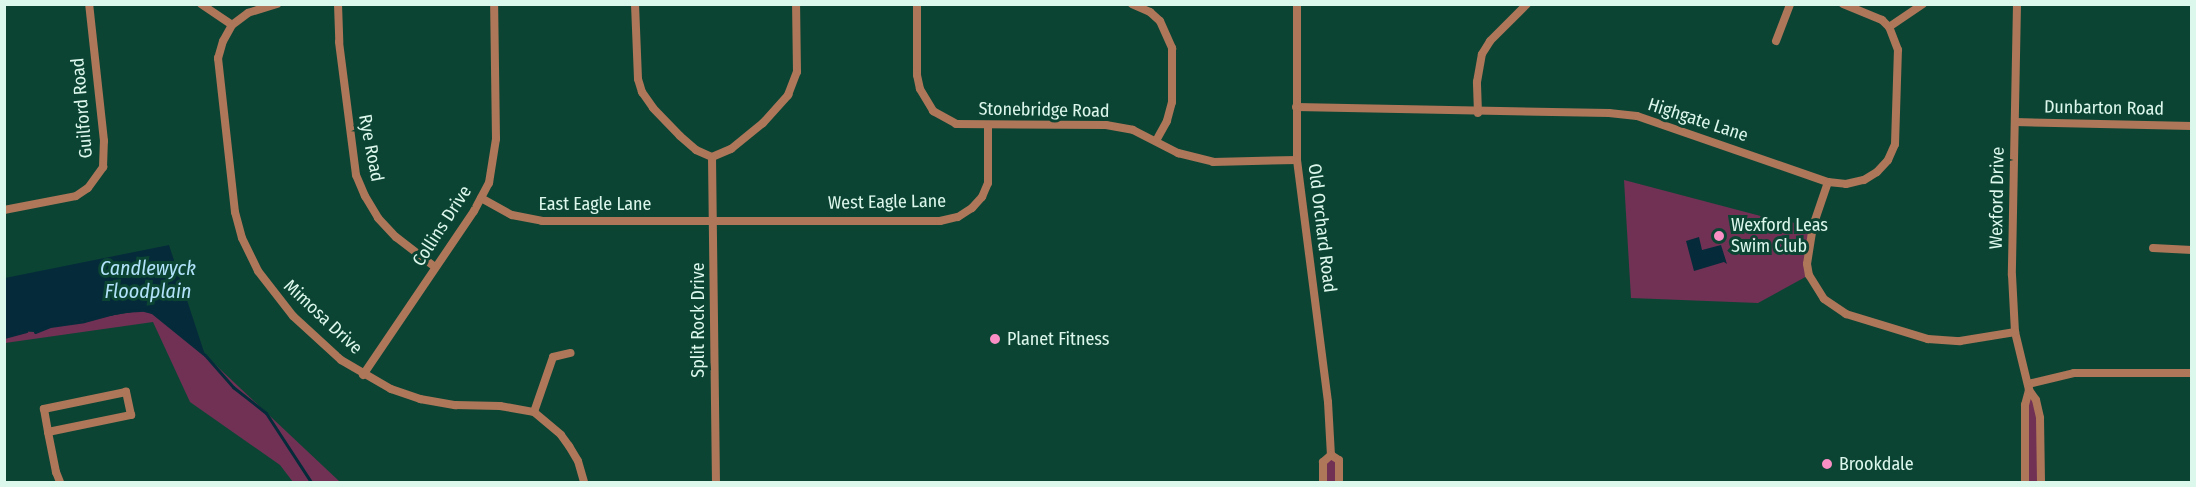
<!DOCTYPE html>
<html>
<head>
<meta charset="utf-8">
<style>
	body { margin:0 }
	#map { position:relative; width:2196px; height:487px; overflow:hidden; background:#0c4434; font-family:"Fira Sans Condensed",sans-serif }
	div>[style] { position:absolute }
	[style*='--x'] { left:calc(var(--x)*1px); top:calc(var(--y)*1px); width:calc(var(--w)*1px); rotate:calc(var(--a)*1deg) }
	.green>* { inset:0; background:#713154 }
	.water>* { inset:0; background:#052b3a }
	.stream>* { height:3px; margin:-1.5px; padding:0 1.5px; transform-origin:1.5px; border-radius:1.5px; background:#052b3a }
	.street>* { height:8px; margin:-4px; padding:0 4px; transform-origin:4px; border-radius:4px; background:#ae7759 }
	.dots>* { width:16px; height:16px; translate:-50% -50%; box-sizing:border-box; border:3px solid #0c4434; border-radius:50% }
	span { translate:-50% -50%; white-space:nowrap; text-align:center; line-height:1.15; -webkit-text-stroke:6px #0c4434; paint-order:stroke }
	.street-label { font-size:18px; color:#dcf7ec }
	.poi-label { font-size:18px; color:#dcf7ec }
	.left { translate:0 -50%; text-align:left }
	.water-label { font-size:20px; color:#b2e3fb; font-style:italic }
	.frame { position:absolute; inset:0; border:6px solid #dcf7ec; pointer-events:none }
</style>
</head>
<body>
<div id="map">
	<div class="green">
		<div style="clip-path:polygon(1624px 180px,1772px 219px,1813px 226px,1809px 275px,1758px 303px,1631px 298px)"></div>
		<div style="clip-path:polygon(144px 310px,152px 312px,205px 355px,340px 482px,293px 482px,280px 465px,190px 402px,153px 322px,5px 343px,4px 337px,23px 331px,36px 332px,50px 326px)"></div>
		<div style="clip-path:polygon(2029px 390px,2036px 400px,2041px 482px,2025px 482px)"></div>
		<div style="clip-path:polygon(1331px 455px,1339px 460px,1339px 482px,1323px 482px,1323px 462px)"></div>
	</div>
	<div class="water">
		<div style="clip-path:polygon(1699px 237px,1702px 250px,1721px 245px,1727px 264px,1724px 262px,1694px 271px,1686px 241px)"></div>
		<div style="clip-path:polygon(169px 245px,205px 355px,159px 317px,144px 310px,50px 326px,36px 332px,23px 331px,5px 337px,5px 278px)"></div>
	</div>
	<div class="stream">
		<div style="--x:35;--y:332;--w:16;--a:-22"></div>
		<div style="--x:50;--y:326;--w:34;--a:-8"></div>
		<div style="--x:84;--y:321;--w:39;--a:-15"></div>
		<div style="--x:122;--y:311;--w:22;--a:-3"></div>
		<div style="--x:144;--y:310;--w:8;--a:14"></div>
		<div style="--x:152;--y:312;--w:68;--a:39.1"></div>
		<div style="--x:205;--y:355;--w:43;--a:48.8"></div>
		<div style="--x:233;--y:387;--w:42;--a:38.2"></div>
		<div style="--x:266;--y:413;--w:82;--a:56.9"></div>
		<div style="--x:4;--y:337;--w:23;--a:-15"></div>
	</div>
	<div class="street">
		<div style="--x:201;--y:4;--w:37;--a:34"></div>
		<div style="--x:277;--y:4;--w:30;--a:163"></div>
		<div style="--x:248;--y:13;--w:20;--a:143"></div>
		<div style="--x:232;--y:25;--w:18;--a:119"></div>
		<div style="--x:223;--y:41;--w:18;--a:106"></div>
		<div style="--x:218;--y:58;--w:155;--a:83.7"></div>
		<div style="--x:235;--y:212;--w:27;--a:75"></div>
		<div style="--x:242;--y:238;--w:37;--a:64"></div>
		<div style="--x:258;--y:271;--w:57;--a:52.1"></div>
		<div style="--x:293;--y:316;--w:65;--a:42.5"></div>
		<div style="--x:341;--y:360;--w:58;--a:30.1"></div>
		<div style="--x:391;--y:389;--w:31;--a:19"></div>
		<div style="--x:420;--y:399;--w:36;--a:10"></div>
		<div style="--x:455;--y:405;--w:45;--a:1.3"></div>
		<div style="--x:500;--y:406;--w:35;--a:10"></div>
		<div style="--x:534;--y:412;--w:35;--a:40"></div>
		<div style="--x:561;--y:435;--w:14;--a:54"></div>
		<div style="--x:569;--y:446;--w:17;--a:59"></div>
		<div style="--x:578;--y:461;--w:22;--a:74"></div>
		<div style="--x:338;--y:4;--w:38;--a:88"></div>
		<div style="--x:339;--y:42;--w:134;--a:82.7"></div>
		<div style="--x:356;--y:175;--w:23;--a:67"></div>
		<div style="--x:365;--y:196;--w:26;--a:59"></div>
		<div style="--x:378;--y:218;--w:26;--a:47"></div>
		<div style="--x:396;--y:237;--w:49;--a:37.6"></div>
		<div style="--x:635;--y:4;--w:75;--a:87.7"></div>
		<div style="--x:638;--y:79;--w:14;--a:73"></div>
		<div style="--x:642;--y:92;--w:19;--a:55"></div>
		<div style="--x:653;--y:108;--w:39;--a:46"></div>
		<div style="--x:680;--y:136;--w:21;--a:41"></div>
		<div style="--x:696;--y:150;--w:17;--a:24"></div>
		<div style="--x:917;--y:4;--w:71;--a:90"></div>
		<div style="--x:917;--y:75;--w:14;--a:78"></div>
		<div style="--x:920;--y:89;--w:26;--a:59"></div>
		<div style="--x:933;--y:111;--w:26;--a:29"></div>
		<div style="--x:956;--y:124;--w:150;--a:0.4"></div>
		<div style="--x:1106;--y:125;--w:27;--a:10"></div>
		<div style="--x:1133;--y:130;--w:51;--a:27.1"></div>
		<div style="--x:1178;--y:153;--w:36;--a:14"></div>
		<div style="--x:1213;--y:162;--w:84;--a:-1.4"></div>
		<div style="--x:1132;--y:4;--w:20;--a:24"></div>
		<div style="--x:1150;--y:12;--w:13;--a:42"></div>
		<div style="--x:1160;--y:21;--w:30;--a:66"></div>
		<div style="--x:1172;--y:48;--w:54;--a:90"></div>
		<div style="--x:1172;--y:102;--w:20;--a:105"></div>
		<div style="--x:1167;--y:121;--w:23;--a:119"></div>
		<div style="--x:1297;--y:4;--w:156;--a:90"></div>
		<div style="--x:1297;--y:160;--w:244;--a:82.7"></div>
		<div style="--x:1328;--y:402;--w:53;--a:86.8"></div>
		<div style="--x:2017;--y:4;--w:271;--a:91.1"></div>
		<div style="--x:2012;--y:275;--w:57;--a:87"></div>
		<div style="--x:2015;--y:332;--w:60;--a:76.4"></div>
		<div style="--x:1889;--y:27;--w:41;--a:-34.1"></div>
		<div style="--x:1776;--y:41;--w:40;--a:-69"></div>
		<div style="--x:1296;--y:107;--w:313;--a:1.1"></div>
		<div style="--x:1609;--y:113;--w:28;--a:6"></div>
		<div style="--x:1637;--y:116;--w:202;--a:19.1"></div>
		<div style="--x:1828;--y:182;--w:18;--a:6"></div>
		<div style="--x:1846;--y:184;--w:18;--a:-13"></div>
		<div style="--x:1864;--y:180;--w:15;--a:-32"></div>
		<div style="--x:1877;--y:172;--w:16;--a:-47"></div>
		<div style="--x:1888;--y:160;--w:17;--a:-66"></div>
		<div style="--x:1895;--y:144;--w:94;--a:-88.2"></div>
		<div style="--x:1898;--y:50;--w:25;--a:-111"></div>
		<div style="--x:1889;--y:27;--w:10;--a:-135"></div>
		<div style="--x:1882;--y:20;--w:42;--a:-157.7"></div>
		<div style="--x:1478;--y:113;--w:31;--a:-92"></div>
		<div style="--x:1477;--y:82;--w:28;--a:-80"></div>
		<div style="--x:1482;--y:54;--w:15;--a:-58"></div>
		<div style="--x:1490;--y:41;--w:52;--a:-45"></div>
		<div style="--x:2015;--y:122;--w:177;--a:1.3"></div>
		<div style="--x:712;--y:157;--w:325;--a:89.3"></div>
		<div style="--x:712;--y:157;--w:21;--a:-23"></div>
		<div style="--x:731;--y:149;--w:41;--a:-39.1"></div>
		<div style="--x:763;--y:123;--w:38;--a:-48"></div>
		<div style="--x:788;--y:95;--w:25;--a:-69"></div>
		<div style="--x:797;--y:72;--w:68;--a:-90.8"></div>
		<div style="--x:1828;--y:182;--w:46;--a:108.8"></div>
		<div style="--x:1813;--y:226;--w:38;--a:99"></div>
		<div style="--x:1807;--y:264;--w:11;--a:80"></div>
		<div style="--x:1809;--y:275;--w:28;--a:58"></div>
		<div style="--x:1824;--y:299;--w:27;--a:34"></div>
		<div style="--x:1846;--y:314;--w:86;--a:17"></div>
		<div style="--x:1928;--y:339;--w:32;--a:4"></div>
		<div style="--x:1960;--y:341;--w:56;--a:-9.3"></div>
		<div style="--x:481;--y:198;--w:35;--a:29"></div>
		<div style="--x:512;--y:215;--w:31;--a:11"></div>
		<div style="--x:542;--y:221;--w:398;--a:0"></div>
		<div style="--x:940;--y:221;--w:18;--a:-13"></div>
		<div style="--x:958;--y:217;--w:17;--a:-33"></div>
		<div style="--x:972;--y:208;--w:15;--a:-48"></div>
		<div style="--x:982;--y:197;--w:15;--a:-67"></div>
		<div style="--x:988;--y:183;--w:57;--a:-90"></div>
		<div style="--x:4;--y:210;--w:73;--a:-11"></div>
		<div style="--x:76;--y:196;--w:14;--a:-34"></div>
		<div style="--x:88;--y:188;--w:26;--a:-54"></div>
		<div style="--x:103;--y:167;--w:26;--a:-88"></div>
		<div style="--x:104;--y:141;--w:138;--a:-96.2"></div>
		<div style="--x:2153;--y:248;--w:39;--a:3"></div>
		<div style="--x:363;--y:375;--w:198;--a:-55.9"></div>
		<div style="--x:474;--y:211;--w:32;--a:-62"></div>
		<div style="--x:489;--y:183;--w:45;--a:-81"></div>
		<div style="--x:496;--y:139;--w:135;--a:-90.8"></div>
		<div style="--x:2028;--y:384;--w:47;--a:-13.4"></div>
		<div style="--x:2074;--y:373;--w:118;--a:0"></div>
		<div style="--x:534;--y:412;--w:58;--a:-70.9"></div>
		<div style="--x:553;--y:357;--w:18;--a:-13"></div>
		<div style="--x:48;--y:432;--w:85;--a:-11.6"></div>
		<div style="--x:131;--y:415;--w:24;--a:-102"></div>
		<div style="--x:126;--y:392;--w:84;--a:168.3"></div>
		<div style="--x:44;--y:409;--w:23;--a:80"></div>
		<div style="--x:48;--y:432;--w:41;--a:78.7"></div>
		<div style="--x:56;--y:472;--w:11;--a:68"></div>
		<div style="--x:1331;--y:455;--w:9;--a:32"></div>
		<div style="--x:1339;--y:460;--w:22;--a:90"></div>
		<div style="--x:1323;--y:482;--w:20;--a:-90"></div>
		<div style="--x:1323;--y:462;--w:11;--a:-41"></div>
		<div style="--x:2025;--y:482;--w:77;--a:-90"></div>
		<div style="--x:2025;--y:405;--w:16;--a:-75"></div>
		<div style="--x:2029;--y:390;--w:12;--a:55"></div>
		<div style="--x:2036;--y:400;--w:18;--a:77"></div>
		<div style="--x:2040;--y:418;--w:64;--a:89.1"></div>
	</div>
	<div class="dots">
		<div style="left:1719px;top:236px;background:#fa8fc6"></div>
		<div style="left:995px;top:339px;background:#fa8fc6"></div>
		<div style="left:1827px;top:464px;background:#fa8fc6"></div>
	</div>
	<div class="street-label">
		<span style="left:82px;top:108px;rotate:-95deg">Guilford Road</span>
		<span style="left:2104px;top:108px;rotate:1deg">Dunbarton Road</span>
		<span style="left:1044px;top:110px;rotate:1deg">Stonebridge Road</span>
		<span style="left:1698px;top:120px;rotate:18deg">Highgate Lane</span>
		<span style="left:371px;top:148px;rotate:79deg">Rye Road</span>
		<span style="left:1997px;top:198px;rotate:-89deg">Wexford Drive</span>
		<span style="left:887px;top:202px;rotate:-1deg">West Eagle Lane</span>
		<span style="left:595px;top:204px">East Eagle Lane</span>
		<span style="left:442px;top:226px;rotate:-57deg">Collins Drive</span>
		<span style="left:1322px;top:228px;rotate:83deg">Old Orchard Road</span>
		<span style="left:323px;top:317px;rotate:43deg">Mimosa Drive</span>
		<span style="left:698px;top:320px;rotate:-90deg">Split Rock Drive</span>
	</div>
	<div class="poi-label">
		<span class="left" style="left:1731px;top:236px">Wexford Leas<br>Swim Club</span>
		<span class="left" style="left:1007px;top:339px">Planet Fitness</span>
		<span class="left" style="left:1839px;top:464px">Brookdale</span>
	</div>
	<div class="water-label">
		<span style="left:148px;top:280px">Candlewyck<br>Floodplain</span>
	</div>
	<div class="frame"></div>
</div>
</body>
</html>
